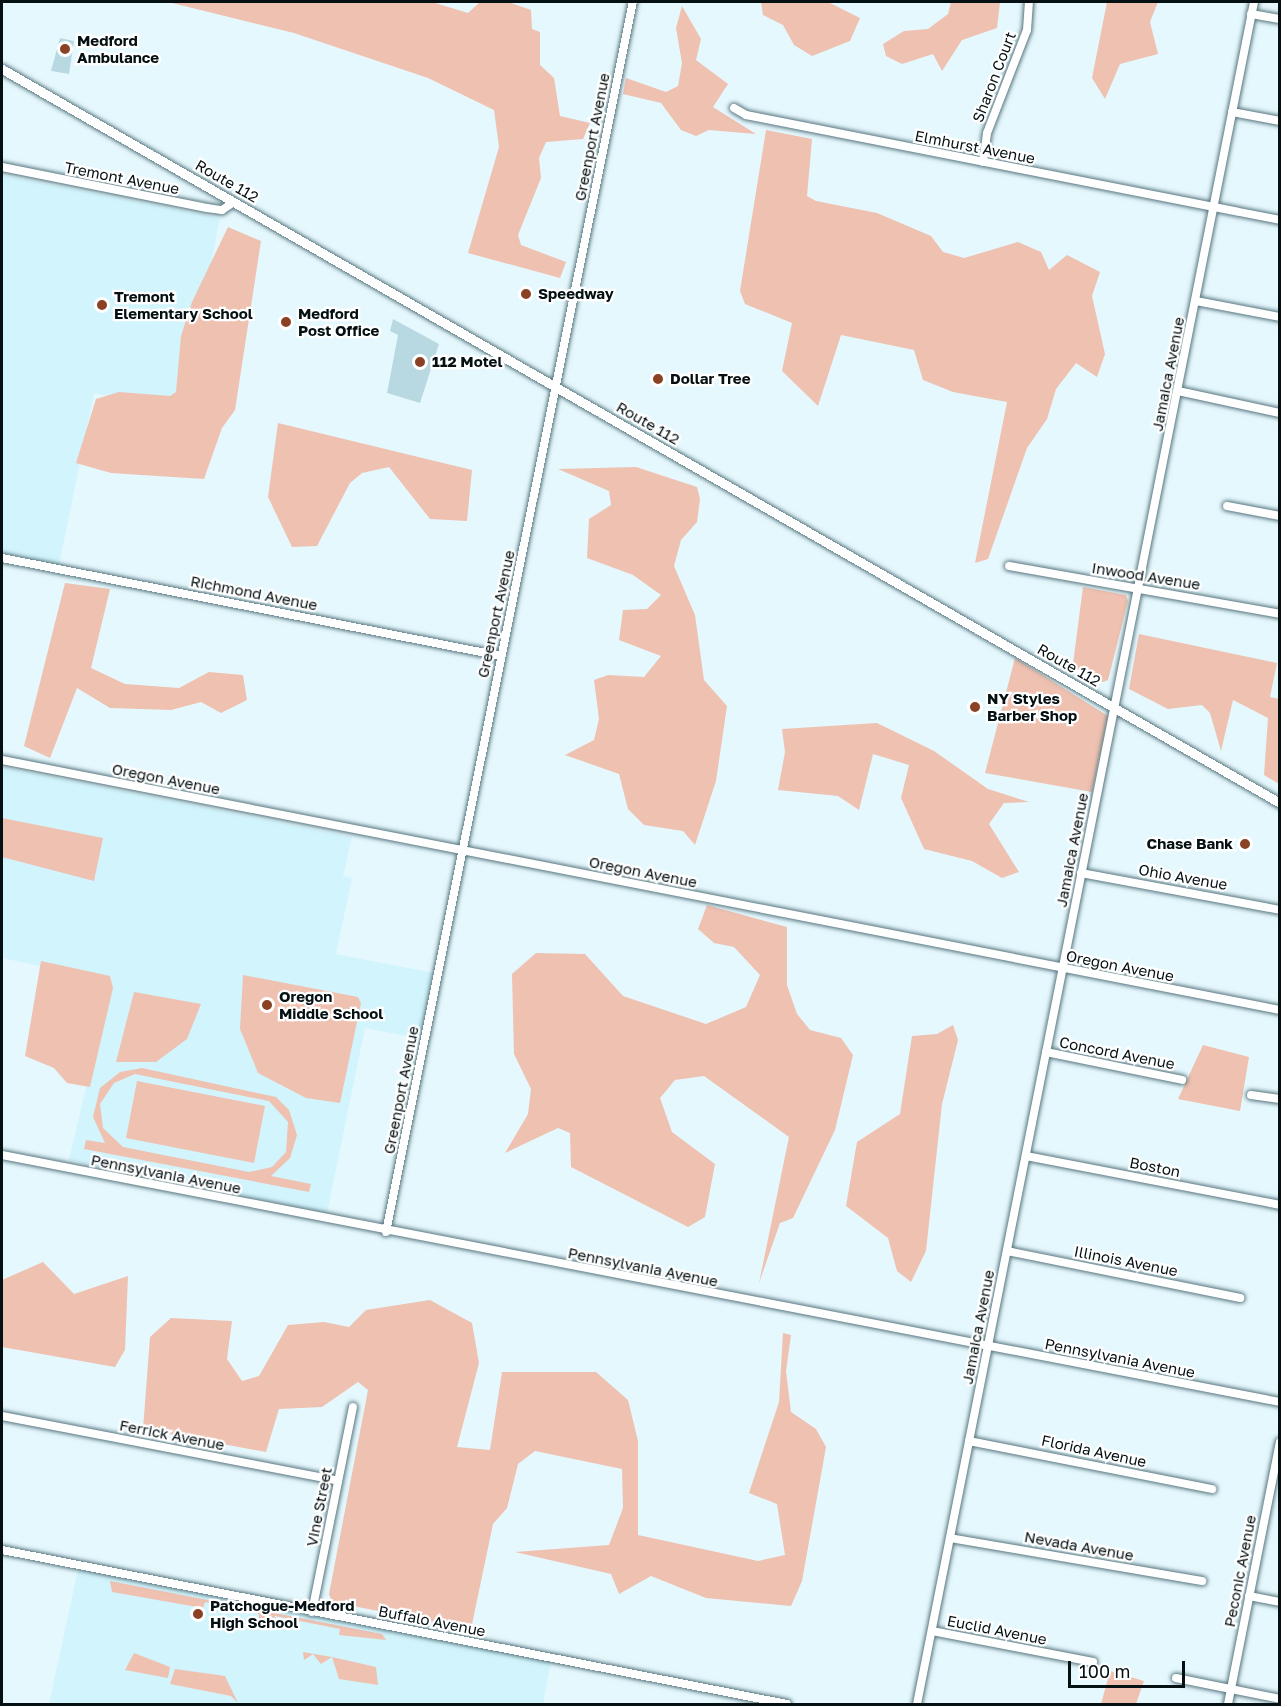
<!DOCTYPE html>
<html>
<head>
<meta charset="utf-8">
<style>
	body { margin:0 }
	#map { position:relative; width:1281px; height:1706px; overflow:hidden; background:#e5f8fe; font-family:"Golos Text",sans-serif }
	div>[style] { position:absolute }
	[style*='--x'] { left:calc(var(--x)*1px); top:calc(var(--y)*1px); width:calc(var(--w)*1px); rotate:calc(var(--a)*1deg) }
	.built>* { inset:0; background:#d2f4fd }
	.green>* { inset:0; background:#efc1b1 }
	.building>* { inset:0; background:#b9d9e2 }
	.roads { filter:drop-shadow(0 0 2px #58767e) drop-shadow(0 0 2px #58767e) }
	.minor>* { height:8px; margin:-4px; padding:0 4px; transform-origin:4px; border-radius:4px; background:#fff }
	.major>* { height:9px; margin:-4.5px; padding:0 4.5px; transform-origin:4.5px; border-radius:4.5px; background:#fff }
	.dots>* { width:16px; height:16px; translate:-50% -50%; box-sizing:border-box; border:3px solid #fff; border-radius:50% }
	span { translate:-50% -50%; white-space:nowrap; text-align:center; line-height:1.15; -webkit-text-stroke:4.5px #fff; paint-order:stroke }
	.poi-label { font-size:15px; color:#051013; font-weight:700 }
	.left { translate:0 -50%; text-align:left }
	.right { translate:-100% -50%; text-align:right }
	.street-label { font-size:15px; color:#051013 }
	.frame { position:absolute; inset:0; border:3px solid #051013; pointer-events:none }
	.scale { position:absolute; left:1068px; top:1661px; width:117px; height:27px; box-sizing:border-box; border:3px solid #051013; border-top:0; padding-left:8px; font-size:18px; line-height:21px; white-space:nowrap; color:#051013; -webkit-text-stroke:4px #fff; paint-order:stroke }
</style>
</head>
<body>
<div id="map">
	<div class="built">
		<div style="clip-path:polygon(2px 175px,220px 218px,182px 410px,94px 393px,59px 565px,2px 553px)"></div>
		<div style="clip-path:polygon(2px 767px,352px 837px,343px 876px,352px 878px,336px 954px,434px 973px,421px 1039px,365px 1028px,327px 1213px,69px 1160px,111px 981px,2px 958px)"></div>
		<div style="clip-path:polygon(79px 1565px,552px 1658px,543px 1704px,49px 1704px)"></div>
	</div>
	<div class="green">
		<div style="clip-path:polygon(168px 2px,432px 2px,468px 13px,480px 2px,508px 2px,531px 10px,532px 29px,540px 32px,540px 65px,554px 78px,560px 116px,590px 123px,583px 139px,546px 142px,539px 158px,541px 178px,518px 235px,521px 245px,566px 262px,560px 278px,468px 253px,499px 147px,494px 110px,428px 78px,294px 33px)"></div>
		<div style="clip-path:polygon(761px 2px,828px 2px,860px 18px,850px 41px,812px 56px,794px 45px,783px 25px,763px 15px)"></div>
		<div style="clip-path:polygon(951px 2px,1000px 2px,997px 28px,962px 40px,942px 71px,933px 54px,902px 64px,886px 56px,883px 44px,904px 31px,928px 29px,948px 14px)"></div>
		<div style="clip-path:polygon(1107px 2px,1158px 2px,1150px 22px,1158px 54px,1120px 64px,1105px 99px,1092px 78px)"></div>
		<div style="clip-path:polygon(682px 6px,701px 39px,696px 60px,728px 84px,713px 107px,756px 134px,709px 130px,696px 136px,681px 130px,661px 103px,623px 94px,626px 78px,666px 92px,678px 86px,682px 63px,676px 28px)"></div>
		<div style="clip-path:polygon(766px 130px,812px 139px,807px 196px,816px 201px,877px 213px,931px 236px,943px 252px,964px 258px,1018px 242px,1041px 252px,1049px 270px,1067px 255px,1100px 272px,1092px 296px,1105px 354px,1097px 377px,1076px 363px,1056px 389px,1047px 419px,1027px 448px,988px 559px,975px 563px,1007px 402px,953px 392px,923px 380px,914px 350px,841px 335px,818px 406px,782px 371px,792px 323px,745px 304px,740px 291px)"></div>
		<div style="clip-path:polygon(228px 227px,261px 241px,235px 410px,222px 428px,204px 479px,111px 473px,76px 463px,96px 399px,119px 392px,170px 396px,176px 392px,181px 336px,192px 302px)"></div>
		<div style="clip-path:polygon(278px 423px,472px 470px,467px 521px,430px 519px,389px 467px,362px 473px,350px 483px,317px 546px,292px 547px,268px 497px)"></div>
		<div style="clip-path:polygon(636px 467px,697px 487px,700px 499px,697px 522px,681px 540px,674px 566px,695px 615px,704px 680px,727px 706px,716px 781px,695px 845px,683px 831px,644px 825px,628px 809px,619px 774px,565px 755px,594px 740px,599px 719px,594px 680px,608px 675px,644px 677px,661px 656px,619px 640px,623px 610px,647px 609px,661px 595px,633px 575px,587px 558px,589px 519px,611px 505px,609px 491px,558px 469px)"></div>
		<div style="clip-path:polygon(65px 583px,110px 589px,91px 668px,125px 684px,179px 688px,209px 672px,243px 675px,247px 700px,221px 713px,201px 702px,171px 710px,110px 708px,77px 688px,50px 758px,24px 746px)"></div>
		<div style="clip-path:polygon(1083px 587px,1126px 595px,1128px 601px,1108px 680px,1103px 682px,1083px 676px,1073px 664px)"></div>
		<div style="clip-path:polygon(1139px 634px,1277px 663px,1270px 697px,1279px 699px,1279px 784px,1264px 775px,1268px 718px,1233px 700px,1221px 751px,1210px 713px,1202px 705px,1168px 709px,1129px 689px)"></div>
		<div style="clip-path:polygon(1015px 658px,1108px 716px,1092px 792px,985px 773px)"></div>
		<div style="clip-path:polygon(877px 723px,934px 751px,988px 789px,1029px 802px,1004px 803px,989px 824px,1019px 872px,1002px 878px,972px 861px,924px 849px,901px 798px,909px 765px,873px 754px,859px 810px,838px 796px,778px 790px,785px 752px,782px 729px)"></div>
		<div style="clip-path:polygon(2px 818px,103px 838px,94px 881px,2px 857px)"></div>
		<div style="clip-path:polygon(707px 905px,787px 927px,787px 985px,797px 1014px,810px 1030px,841px 1038px,853px 1055px,835px 1130px,793px 1218px,780px 1223px,759px 1283px,789px 1137px,704px 1076px,675px 1080px,660px 1098px,672px 1132px,715px 1164px,705px 1217px,688px 1227px,571px 1167px,570px 1133px,558px 1128px,505px 1153px,528px 1114px,531px 1089px,514px 1054px,512px 974px,536px 953px,585px 954px,623px 996px,706px 1024px,746px 1007px,760px 975px,734px 947px,714px 943px,698px 929px)"></div>
		<div style="clip-path:polygon(41px 961px,110px 976px,113px 988px,90px 1087px,67px 1083px,54px 1068px,25px 1056px)"></div>
		<div style="clip-path:polygon(243px 975px,358px 997px,361px 1003px,340px 1103px,306px 1098px,258px 1073px,240px 1029px)"></div>
		<div style="clip-path:polygon(134px 992px,201px 1004px,187px 1039px,156px 1062px,116px 1062px)"></div>
		<div style="clip-path:polygon(953px 1025px,958px 1040px,942px 1104px,926px 1251px,911px 1282px,897px 1271px,888px 1238px,846px 1206px,857px 1142px,900px 1114px,912px 1036px,937px 1034px)"></div>
		<div style="clip-path:polygon(1203px 1045px,1249px 1057px,1240px 1111px,1178px 1099px)"></div>
		<div style="clip-path:polygon(evenodd,142px 1068px,276px 1097px,289px 1110px,297px 1135px,290px 1158px,271px 1176px,311px 1184px,309px 1192px,84px 1149px,86px 1140px,105px 1143px,93px 1117px,100px 1088px,120px 1072px,142px 1068px,135px 1074px,269px 1101px,288px 1122px,286px 1152px,272px 1167px,249px 1172px,123px 1147px,103px 1128px,100px 1104px,114px 1083px,135px 1074px)"></div>
		<div style="clip-path:polygon(137px 1081px,265px 1106px,254px 1163px,126px 1138px)"></div>
		<div style="clip-path:polygon(43px 1262px,74px 1294px,128px 1276px,125px 1350px,115px 1367px,2px 1347px,2px 1280px)"></div>
		<div style="clip-path:polygon(430px 1300px,472px 1323px,479px 1363px,457px 1447px,490px 1450px,502px 1372px,596px 1372px,628px 1400px,638px 1441px,638px 1535px,758px 1561px,785px 1555px,777px 1504px,749px 1493px,779px 1402px,783px 1333px,791px 1335px,786px 1371px,791px 1412px,816px 1429px,826px 1447px,802px 1581px,791px 1606px,706px 1598px,651px 1576px,619px 1594px,611px 1574px,515px 1552px,609px 1545px,623px 1508px,622px 1469px,535px 1451px,518px 1464px,507px 1508px,493px 1524px,471px 1629px,332px 1602px,329px 1594px,368px 1390px,358px 1382px,322px 1407px,279px 1409px,266px 1452px,143px 1429px,150px 1337px,171px 1318px,232px 1321px,227px 1359px,242px 1381px,259px 1376px,288px 1325px,324px 1322px,349px 1327px,366px 1310px)"></div>
		<div style="clip-path:polygon(110px 1581px,382px 1634px,386px 1640px,339px 1635px,340px 1629px,275px 1616px,273px 1622px,259px 1619px,259px 1614px,205px 1602px,203px 1608px,112px 1592px)"></div>
		<div style="clip-path:polygon(303px 1652px,332px 1657px,376px 1667px,378px 1685px,339px 1679px,332px 1657px,321px 1664px,313px 1654px,304px 1660px)"></div>
		<div style="clip-path:polygon(134px 1653px,170px 1667px,168px 1678px,125px 1670px)"></div>
		<div style="clip-path:polygon(175px 1669px,225px 1676px,238px 1703px,231px 1696px,170px 1684px)"></div>
		<div style="clip-path:polygon(1110px 1671px,1144px 1681px,1136px 1704px,1101px 1704px)"></div>
	</div>
	<div class="building">
		<div style="clip-path:polygon(60px 38px,74px 41px,69px 74px,51px 71px)"></div>
		<div style="clip-path:polygon(393px 319px,439px 344px,420px 403px,387px 393px,398px 335px,390px 331px)"></div>
	</div>
	<div class="roads">
		<div class="minor">
			<div style="--x:1251;--y:14;--w:29;--a:10"></div>
			<div style="--x:734;--y:108;--w:14;--a:30"></div>
			<div style="--x:746;--y:115;--w:544;--a:11.12"></div>
			<div style="--x:1232;--y:112;--w:49;--a:10.6"></div>
			<div style="--x:983;--y:162;--w:29;--a:-82"></div>
			<div style="--x:987;--y:133;--w:110;--a:-68.8"></div>
			<div style="--x:1027;--y:30;--w:28;--a:-86"></div>
			<div style="--x:2;--y:167;--w:209;--a:11.3"></div>
			<div style="--x:207;--y:208;--w:15;--a:8"></div>
			<div style="--x:222;--y:210;--w:14;--a:-34"></div>
			<div style="--x:1196;--y:301;--w:86;--a:10.8"></div>
			<div style="--x:1178;--y:391;--w:104;--a:12.2"></div>
			<div style="--x:1227;--y:506;--w:54;--a:10.7"></div>
			<div style="--x:2;--y:558;--w:509;--a:11.11"></div>
			<div style="--x:1009;--y:566;--w:275;--a:10"></div>
			<div style="--x:2;--y:760;--w:1302;--a:11.07"></div>
			<div style="--x:1081;--y:873;--w:202;--a:10.5"></div>
			<div style="--x:1046;--y:1052;--w:139;--a:11.6"></div>
			<div style="--x:1251;--y:1095;--w:29;--a:8"></div>
			<div style="--x:2;--y:1155;--w:1302;--a:10.94"></div>
			<div style="--x:1026;--y:1156;--w:259;--a:10.9"></div>
			<div style="--x:386;--y:1232;--w:1255;--a:-78.65"></div>
			<div style="--x:1007;--y:1251;--w:238;--a:11.4"></div>
			<div style="--x:2;--y:1416;--w:342;--a:10.9"></div>
			<div style="--x:969;--y:1441;--w:248;--a:11.2"></div>
			<div style="--x:950;--y:1538;--w:256;--a:9.7"></div>
			<div style="--x:2;--y:1550;--w:800;--a:11.1"></div>
			<div style="--x:1249;--y:1596;--w:32;--a:11"></div>
			<div style="--x:312;--y:1612;--w:209;--a:-78.7"></div>
			<div style="--x:932;--y:1631;--w:164;--a:10.9"></div>
			<div style="--x:1176;--y:1678;--w:106;--a:11.4"></div>
			<div style="--x:917;--y:1704;--w:1735;--a:-78.8"></div>
			<div style="--x:1228;--y:1704;--w:267;--a:-78.8"></div>
		</div>
		<div class="major">
			<div style="--x:2;--y:69;--w:1474;--a:29.87"></div>
		</div>
	</div>
	<div class="dots">
		<div style="left:65px;top:49px;background:#8a4124"></div>
		<div style="left:526px;top:294px;background:#8a4124"></div>
		<div style="left:102px;top:305px;background:#8a4124"></div>
		<div style="left:286px;top:322px;background:#8a4124"></div>
		<div style="left:420px;top:362px;background:#8a4124"></div>
		<div style="left:658px;top:379px;background:#8a4124"></div>
		<div style="left:975px;top:707px;background:#8a4124"></div>
		<div style="left:1245px;top:844px;background:#8a4124"></div>
		<div style="left:267px;top:1005px;background:#8a4124"></div>
		<div style="left:198px;top:1614px;background:#8a4124"></div>
	</div>
	<div class="poi-label">
		<span class="left" style="left:77px;top:49px">Medford<br>Ambulance</span>
		<span class="left" style="left:538px;top:294px">Speedway</span>
		<span class="left" style="left:114px;top:305px">Tremont<br>Elementary School</span>
		<span class="left" style="left:298px;top:322px">Medford<br>Post Office</span>
		<span class="left" style="left:432px;top:362px">112 Motel</span>
		<span class="left" style="left:670px;top:379px">Dollar Tree</span>
		<span class="left" style="left:987px;top:707px">NY Styles<br>Barber Shop</span>
		<span class="right" style="left:1233px;top:844px">Chase Bank</span>
		<span class="left" style="left:279px;top:1005px">Oregon<br>Middle School</span>
		<span class="left" style="left:210px;top:1614px">Patchogue-Medford<br>High School</span>
	</div>
	<div class="street-label">
		<span style="left:994px;top:77px;rotate:-69deg">Sharon Court</span>
		<span style="left:592px;top:137px;rotate:-79deg">Greenport Avenue</span>
		<span style="left:975px;top:147px;rotate:11deg">Elmhurst Avenue</span>
		<span style="left:122px;top:178px;rotate:11deg">Tremont Avenue</span>
		<span style="left:227px;top:181px;rotate:30deg">Route 112</span>
		<span style="left:1168px;top:374px;rotate:-79deg">Jamaica Avenue</span>
		<span style="left:648px;top:423px;rotate:30deg">Route 112</span>
		<span style="left:1146px;top:576px;rotate:9deg">Inwood Avenue</span>
		<span style="left:254px;top:593px;rotate:11deg">Richmond Avenue</span>
		<span style="left:496px;top:614px;rotate:-78deg">Greenport Avenue</span>
		<span style="left:1069px;top:665px;rotate:30deg">Route 112</span>
		<span style="left:166px;top:779px;rotate:11deg">Oregon Avenue</span>
		<span style="left:1072px;top:850px;rotate:-79deg">Jamaica Avenue</span>
		<span style="left:643px;top:872px;rotate:11deg">Oregon Avenue</span>
		<span style="left:1183px;top:877px;rotate:10deg">Ohio Avenue</span>
		<span style="left:1120px;top:966px;rotate:11deg">Oregon Avenue</span>
		<span style="left:1117px;top:1053px;rotate:11deg">Concord Avenue</span>
		<span style="left:401px;top:1090px;rotate:-79deg">Greenport Avenue</span>
		<span style="left:1155px;top:1167px;rotate:11deg">Boston</span>
		<span style="left:166px;top:1174px;rotate:11deg">Pennsylvania Avenue</span>
		<span style="left:1126px;top:1261px;rotate:11deg">Illinois Avenue</span>
		<span style="left:643px;top:1267px;rotate:11deg">Pennsylvania Avenue</span>
		<span style="left:978px;top:1327px;rotate:-79deg">Jamaica Avenue</span>
		<span style="left:1120px;top:1358px;rotate:11deg">Pennsylvania Avenue</span>
		<span style="left:172px;top:1435px;rotate:11deg">Ferrick Avenue</span>
		<span style="left:1094px;top:1451px;rotate:12deg">Florida Avenue</span>
		<span style="left:319px;top:1507px;rotate:-79deg">Vine Street</span>
		<span style="left:1079px;top:1546px;rotate:10deg">Nevada Avenue</span>
		<span style="left:1240px;top:1571px;rotate:-79deg">Peconic Avenue</span>
		<span style="left:432px;top:1621px;rotate:11deg">Buffalo Avenue</span>
		<span style="left:997px;top:1630px;rotate:11deg">Euclid Avenue</span>
	</div>
	<div class="frame"></div>
	<div class="scale">100 m</div>
</div>
</body>
</html>
